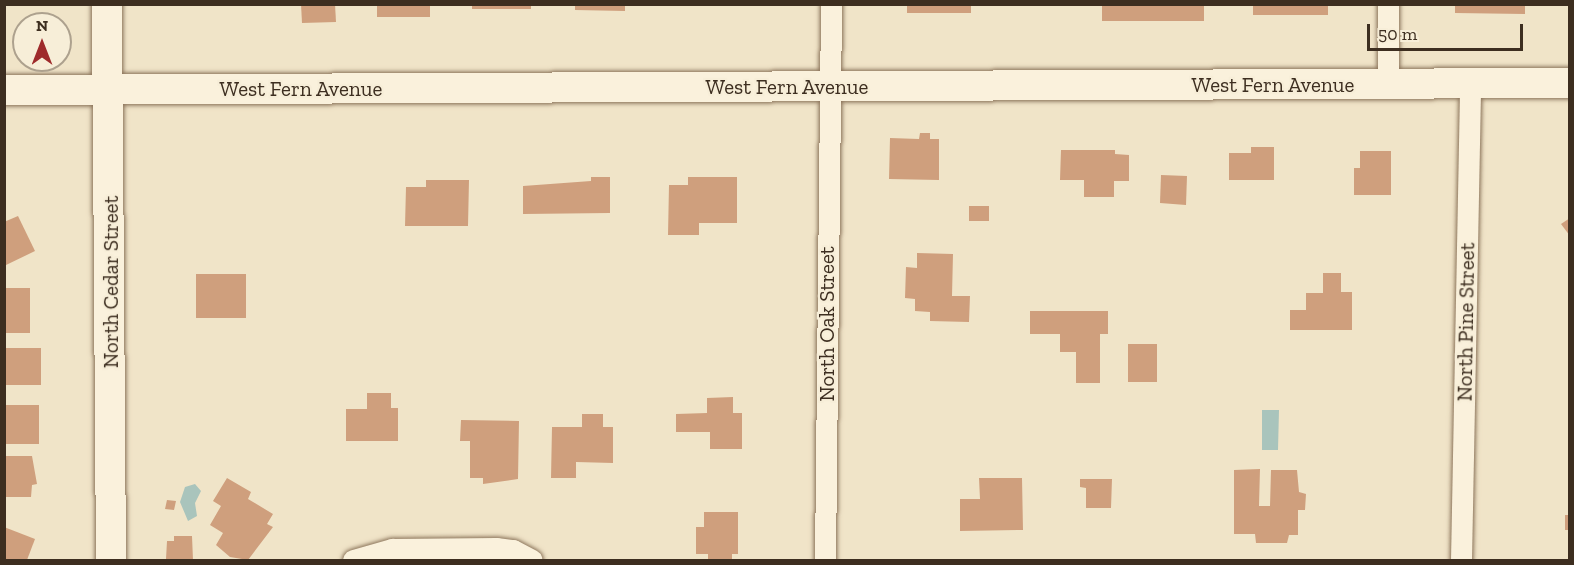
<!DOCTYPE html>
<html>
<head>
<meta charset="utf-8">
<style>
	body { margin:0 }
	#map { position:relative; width:1574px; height:565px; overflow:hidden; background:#f0e4c8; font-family:"Zilla Slab",serif }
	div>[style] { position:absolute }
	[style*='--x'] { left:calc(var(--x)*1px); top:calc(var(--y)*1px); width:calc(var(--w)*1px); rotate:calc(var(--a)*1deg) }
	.water>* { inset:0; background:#a9c4bc }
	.building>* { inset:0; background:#cf9f7d }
	.roads { filter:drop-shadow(0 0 2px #8d765c) drop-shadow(0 0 2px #8d765c) }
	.street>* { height:21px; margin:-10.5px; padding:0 10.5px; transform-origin:10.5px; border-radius:10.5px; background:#faf1dc }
	.secondary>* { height:30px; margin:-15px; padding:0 15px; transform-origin:15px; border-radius:15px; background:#faf1dc }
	span { translate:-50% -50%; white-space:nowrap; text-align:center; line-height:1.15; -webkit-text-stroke:4.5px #f7eed8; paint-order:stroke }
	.street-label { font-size:21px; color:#3d2e20 }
	.frame { position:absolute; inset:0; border:6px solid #3d2e20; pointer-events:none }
	.north { position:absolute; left:12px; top:12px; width:60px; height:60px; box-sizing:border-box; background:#f7eed8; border:2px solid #ada18e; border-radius:50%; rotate:0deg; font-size:16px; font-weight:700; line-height:24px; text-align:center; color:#3d2e20 }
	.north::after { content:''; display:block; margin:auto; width:21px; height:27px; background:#9e2a2b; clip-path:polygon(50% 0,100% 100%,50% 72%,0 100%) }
	.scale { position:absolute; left:1367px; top:24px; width:156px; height:27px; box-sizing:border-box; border:3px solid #3d2e20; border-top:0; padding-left:8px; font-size:18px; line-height:21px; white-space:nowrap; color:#3d2e20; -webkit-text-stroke:4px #f7eed8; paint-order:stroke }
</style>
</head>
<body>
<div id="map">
	<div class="water">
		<div style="clip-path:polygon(1262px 410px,1279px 410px,1278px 450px,1262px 450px)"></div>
		<div style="clip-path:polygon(195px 484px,201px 491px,195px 503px,197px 516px,188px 521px,180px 502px,185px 487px)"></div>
	</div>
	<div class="building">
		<div style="clip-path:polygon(301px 4px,335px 4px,336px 22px,302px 23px)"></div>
		<div style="clip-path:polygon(377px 4px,430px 4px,430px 17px,377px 17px)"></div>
		<div style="clip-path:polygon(472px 4px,531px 4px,531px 9px,472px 9px)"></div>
		<div style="clip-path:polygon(575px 4px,625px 4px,625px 11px,575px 10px)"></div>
		<div style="clip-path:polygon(907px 4px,971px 4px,971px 13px,907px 13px)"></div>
		<div style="clip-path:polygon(1102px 4px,1204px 4px,1204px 21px,1102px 21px)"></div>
		<div style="clip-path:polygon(1253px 4px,1328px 4px,1328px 15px,1253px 15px)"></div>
		<div style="clip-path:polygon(1455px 4px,1525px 4px,1525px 14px,1455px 13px)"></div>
		<div style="clip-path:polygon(920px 133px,930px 133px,930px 139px,939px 139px,939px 180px,889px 179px,890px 138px,919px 139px)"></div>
		<div style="clip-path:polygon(1251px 147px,1274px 147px,1274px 180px,1229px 180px,1229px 153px,1251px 153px)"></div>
		<div style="clip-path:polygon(1061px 150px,1115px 150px,1115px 154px,1129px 155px,1129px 181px,1114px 181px,1114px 197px,1084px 197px,1084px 180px,1060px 180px)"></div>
		<div style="clip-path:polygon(1360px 151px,1391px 151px,1391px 195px,1354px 195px,1354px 168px,1360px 168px)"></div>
		<div style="clip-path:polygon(1161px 175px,1187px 176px,1186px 205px,1160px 203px)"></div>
		<div style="clip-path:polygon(591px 177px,610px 177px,610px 213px,523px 214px,523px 186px,591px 181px)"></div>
		<div style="clip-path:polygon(688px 177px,737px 177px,737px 223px,699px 223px,699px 235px,668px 235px,669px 185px,688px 185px)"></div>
		<div style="clip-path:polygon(426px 180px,469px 180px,468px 226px,405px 226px,406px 187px,426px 187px)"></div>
		<div style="clip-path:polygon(969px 206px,989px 206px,989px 221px,969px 221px)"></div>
		<div style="clip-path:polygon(18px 216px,35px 251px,4px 266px,4px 222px)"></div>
		<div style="clip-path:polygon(1570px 218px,1570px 236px,1561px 224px)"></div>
		<div style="clip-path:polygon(917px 253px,953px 254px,952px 296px,970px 296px,969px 322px,930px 321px,930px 312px,915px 311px,915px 299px,905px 298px,906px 267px,917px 268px)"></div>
		<div style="clip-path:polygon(1323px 273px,1341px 273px,1341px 292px,1352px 292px,1352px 330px,1290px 330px,1290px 310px,1306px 310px,1306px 293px,1323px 293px)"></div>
		<div style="clip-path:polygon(196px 274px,246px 274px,246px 318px,196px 318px)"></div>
		<div style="clip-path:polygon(4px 288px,30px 288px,30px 333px,4px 333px)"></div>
		<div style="clip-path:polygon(1030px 311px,1108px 311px,1108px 334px,1100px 334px,1100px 383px,1076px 383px,1076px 352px,1060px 352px,1060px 334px,1030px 334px)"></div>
		<div style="clip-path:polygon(1128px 344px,1157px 344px,1157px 382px,1128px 382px)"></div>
		<div style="clip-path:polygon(4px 348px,41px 348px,41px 385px,4px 385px)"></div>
		<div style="clip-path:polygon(367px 393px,391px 393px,391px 408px,398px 408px,398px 441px,346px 441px,346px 409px,367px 409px)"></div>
		<div style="clip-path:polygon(733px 397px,733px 413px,742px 413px,742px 449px,710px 449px,710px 432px,676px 432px,676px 414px,707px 413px,707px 398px)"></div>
		<div style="clip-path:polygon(5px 405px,39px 405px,39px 444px,5px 444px)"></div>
		<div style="clip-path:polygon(582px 414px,603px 414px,603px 427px,613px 427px,613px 463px,576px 462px,576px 478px,551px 478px,552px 427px,582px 427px)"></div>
		<div style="clip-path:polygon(461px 420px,519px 421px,518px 479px,483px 484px,483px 478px,470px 478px,470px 441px,460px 441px)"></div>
		<div style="clip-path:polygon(4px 456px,32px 456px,37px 484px,32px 485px,31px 497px,4px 497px)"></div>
		<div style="clip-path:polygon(1260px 469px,1259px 506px,1270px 506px,1271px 470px,1297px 470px,1299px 492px,1306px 494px,1305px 510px,1298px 510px,1298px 535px,1289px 535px,1287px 543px,1256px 543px,1255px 534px,1234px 534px,1234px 470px)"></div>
		<div style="clip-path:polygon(227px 478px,251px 492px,248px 499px,273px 514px,267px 524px,273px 527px,248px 560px,230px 557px,216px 545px,223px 533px,210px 525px,221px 506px,213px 501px)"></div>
		<div style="clip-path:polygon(979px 478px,1022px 478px,1023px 530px,960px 531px,960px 499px,980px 499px)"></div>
		<div style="clip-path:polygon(1080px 479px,1112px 479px,1111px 508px,1086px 508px,1086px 488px,1080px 487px)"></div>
		<div style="clip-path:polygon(167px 500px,176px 501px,174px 510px,165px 509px)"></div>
		<div style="clip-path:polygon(704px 512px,738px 512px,738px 554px,732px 554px,732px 560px,708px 560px,708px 554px,696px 554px,696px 527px,704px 527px)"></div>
		<div style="clip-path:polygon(1565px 515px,1570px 515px,1570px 530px,1565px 530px)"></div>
		<div style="clip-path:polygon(4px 527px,35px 539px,27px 560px,4px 560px)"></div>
		<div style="clip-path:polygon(174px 536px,192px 536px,193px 560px,166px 559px,167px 541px,174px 541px)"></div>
	</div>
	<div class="roads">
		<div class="street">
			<div style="--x:1388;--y:4;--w:80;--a:90"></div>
			<div style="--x:353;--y:560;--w:41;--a:-15.8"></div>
			<div style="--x:392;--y:549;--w:104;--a:-0.6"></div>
			<div style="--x:496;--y:548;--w:17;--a:7"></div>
			<div style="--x:513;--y:550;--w:21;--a:28"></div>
			<div style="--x:825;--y:560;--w:556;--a:-89.38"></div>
			<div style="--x:1461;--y:560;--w:476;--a:-88.9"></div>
		</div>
		<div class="secondary">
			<div style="--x:107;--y:4;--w:556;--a:89.59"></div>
			<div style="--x:4;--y:90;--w:1566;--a:-0.26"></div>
		</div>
	</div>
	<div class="street-label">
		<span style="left:1273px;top:85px">West Fern Avenue</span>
		<span style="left:787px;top:87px">West Fern Avenue</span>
		<span style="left:301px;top:89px">West Fern Avenue</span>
		<span style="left:111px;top:282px;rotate:-90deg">North Cedar Street</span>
		<span style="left:1466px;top:322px;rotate:-89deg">North Pine Street</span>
		<span style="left:827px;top:324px;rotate:-90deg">North Oak Street</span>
	</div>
	<div class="frame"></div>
	<div class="north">N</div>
	<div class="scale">50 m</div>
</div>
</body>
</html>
